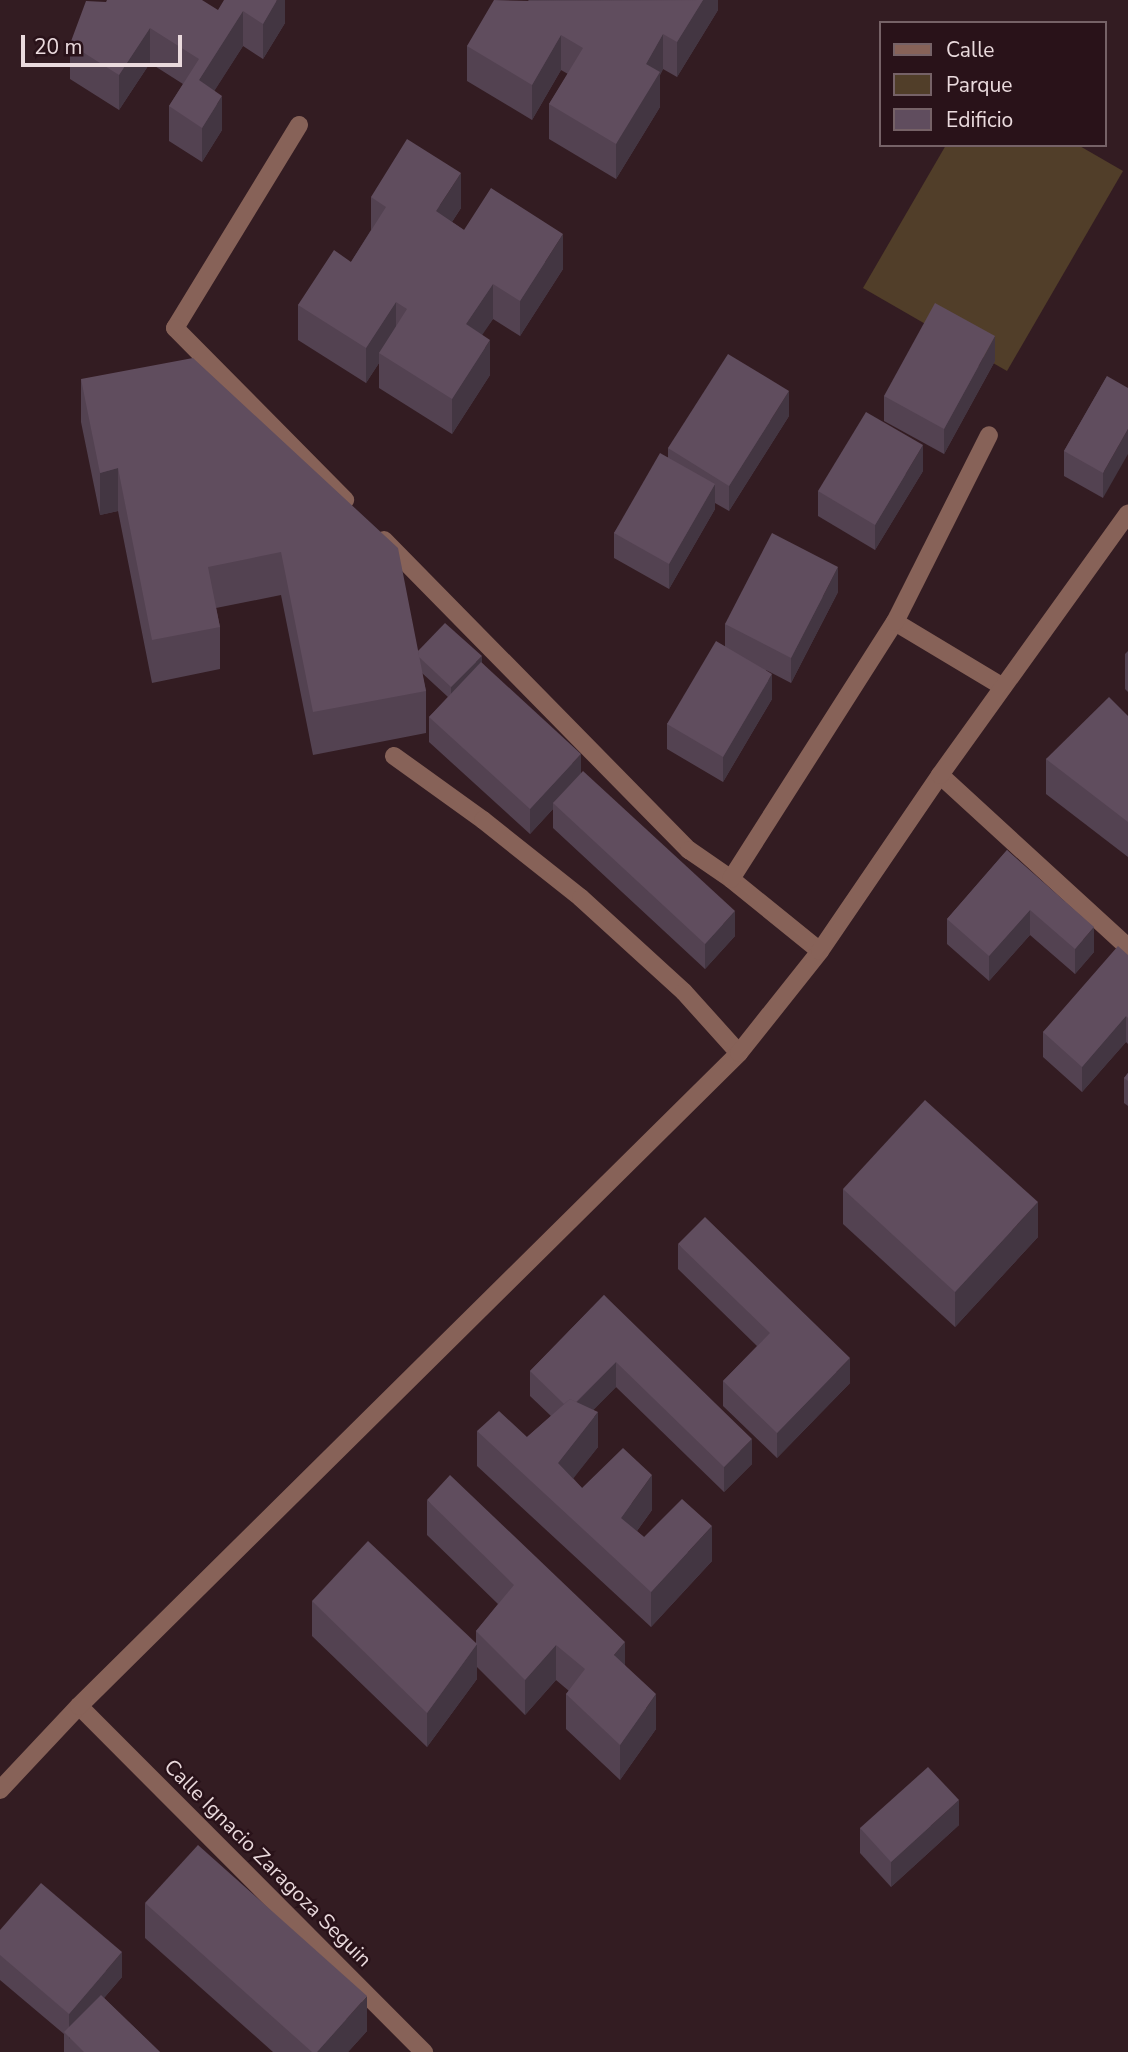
<!DOCTYPE html>
<html>
<head>
<meta charset="utf-8">
<style>
	body { margin:0 }
	#map { position:relative; width:1128px; height:2052px; overflow:hidden; background:#331c22; font-family:"Nunito Sans",sans-serif }
	div>[style] { position:absolute }
	[style*='--x'] { left:calc(var(--x)*1px); top:calc(var(--y)*1px); width:calc(var(--w)*1px); rotate:calc(var(--a)*1deg) }
	.green>* { inset:0; background:#513e29 }
	.minor>* { height:18px; margin:-9px; padding:0 9px; transform-origin:9px; border-radius:9px; background:#876258 }
	.wall>* { inset:0; background:#534251 }
	.shaded-wall>* { inset:0; background:#433642 }
	.building>* { inset:0; background:#604d5e }
	span { translate:-50% -50%; white-space:nowrap; text-align:center; line-height:1.15; -webkit-text-stroke:5px #291219; paint-order:stroke }
	.street-label { font-size:21px; color:#eadadd }
	.legend { position:absolute; left:879px; top:21px; width:228px; height:126px; box-sizing:border-box; background:#291219; border:2px solid #766267; margin:0; padding:9px 12px; list-style:none; font-size:21px; color:#eadadd }
	.legend li { display:flex; align-items:center; gap:14px; height:35px }
	.legend b { width:35px; border:2px solid #766267 }
	.scale { position:absolute; left:21px; top:35px; width:161px; height:32px; box-sizing:border-box; border:4px solid #eadadd; border-top:0; padding-left:9px; font-size:21px; line-height:24px; white-space:nowrap; color:#eadadd; -webkit-text-stroke:5px #291219; paint-order:stroke }
</style>
</head>
<body>
<div id="map">
	<div class="green">
		<div style="clip-path:polygon(946px 145px,1078px 145px,1123px 171px,1007px 371px,863px 288px)"></div>
	</div>
	<div class="minor">
		<div style="--x:299;--y:125;--w:238;--a:121.4"></div>
		<div style="--x:175;--y:328;--w:242;--a:45.3"></div>
		<div style="--x:384;--y:540;--w:435;--a:45.5"></div>
		<div style="--x:689;--y:850;--w:51;--a:34.6"></div>
		<div style="--x:731;--y:879;--w:114;--a:39"></div>
		<div style="--x:895;--y:622;--w:126;--a:31"></div>
		<div style="--x:394;--y:756;--w:110;--a:35.7"></div>
		<div style="--x:483;--y:820;--w:125;--a:38.5"></div>
		<div style="--x:581;--y:898;--w:139;--a:42.4"></div>
		<div style="--x:684;--y:992;--w:82;--a:48"></div>
		<div style="--x:940;--y:775;--w:255;--a:42.5"></div>
		<div style="--x:731;--y:879;--w:305;--a:-57.5"></div>
		<div style="--x:895;--y:622;--w:209;--a:-63.3"></div>
		<div style="--x:79;--y:1706;--w:489;--a:45.1"></div>
		<div style="--x:0;--y:1790;--w:115;--a:-46.8"></div>
		<div style="--x:79;--y:1706;--w:928;--a:-44.69"></div>
		<div style="--x:739;--y:1053;--w:130;--a:-51.5"></div>
		<div style="--x:820;--y:951;--w:213;--a:-55.7"></div>
		<div style="--x:940;--y:775;--w:322;--a:-54.3"></div>
	</div>
	<div class="wall">
		<div style="clip-path:polygon(285px 0,285px 23px,263px 59px,243px 46px,214px 91px,222px 130px,202px 162px,169px 141px,169px 106px,183px 84px,150px 63px,119px 110px,70px 79px,70px 44px,218px 10px)"></div>
		<div style="clip-path:polygon(529px 0,718px 0,718px 10px,677px 77px,663px 69px,660px 75px,660px 107px,616px 179px,549px 139px,549px 104px,568px 74px,561px 70px,532px 120px,467px 81px,467px 46px)"></div>
		<div style="clip-path:polygon(371px 197px,461px 208px,452px 222px,464px 230px,563px 269px,520px 336px,493px 319px,482px 334px,490px 375px,452px 434px,379px 388px,379px 363px,366px 383px,298px 340px,298px 305px,351px 262px,371px 230px)"></div>
		<div style="clip-path:polygon(995px 361px,944px 454px,884px 421px,884px 396px)"></div>
		<div style="clip-path:polygon(1107px 376px,1103px 498px,1064px 476px,1064px 451px)"></div>
		<div style="clip-path:polygon(81px 379px,418px 651px,482px 663px,581px 773px,735px 936px,705px 969px,553px 828px,553px 809px,530px 834px,429px 742px,429px 717px,448px 697px,422px 673px,426px 691px,426px 733px,313px 755px,281px 595px,216px 608px,220px 627px,220px 669px,152px 683px,118px 511px,100px 515px,81px 422px)"></div>
		<div style="clip-path:polygon(789px 416px,729px 511px,715px 503px,715px 509px,669px 589px,614px 558px,614px 533px,668px 457px,668px 448px)"></div>
		<div style="clip-path:polygon(923px 471px,875px 550px,818px 516px,818px 491px)"></div>
		<div style="clip-path:polygon(838px 592px,791px 683px,766px 670px,772px 699px,723px 782px,667px 749px,667px 724px,725px 646px,725px 624px)"></div>
		<div style="clip-path:polygon(1128px 651px,1128px 692px,1125px 689px,1125px 654px)"></div>
		<div style="clip-path:polygon(1128px 716px,1128px 857px,1046px 794px,1046px 759px)"></div>
		<div style="clip-path:polygon(1007px 850px,1094px 952px,1075px 974px,1030px 935px,989px 981px,947px 944px,947px 919px)"></div>
		<div style="clip-path:polygon(1128px 955px,1128px 1044px,1126px 1042px,1082px 1092px,1043px 1057px,1043px 1032px)"></div>
		<div style="clip-path:polygon(1128px 1073px,1128px 1106px,1124px 1103px,1124px 1078px)"></div>
		<div style="clip-path:polygon(843px 1189px,1038px 1237px,955px 1327px,843px 1224px)"></div>
		<div style="clip-path:polygon(678px 1244px,850px 1383px,777px 1458px,723px 1406px,723px 1381px,757px 1346px,678px 1269px)"></div>
		<div style="clip-path:polygon(604px 1295px,752px 1464px,724px 1492px,616px 1387px,593px 1410px,598px 1447px,573px 1478px,582px 1488px,652px 1510px,637px 1531px,644px 1537px,712px 1561px,651px 1627px,477px 1466px,477px 1431px,527px 1437px,551px 1416px,530px 1396px,530px 1371px)"></div>
		<div style="clip-path:polygon(427px 1500px,625px 1665px,656px 1729px,620px 1780px,566px 1729px,566px 1694px,569px 1691px,556px 1680px,525px 1715px,477px 1667px,477px 1679px,427px 1747px,312px 1636px,312px 1601px,476px 1643px,476px 1631px,498px 1604px,427px 1535px)"></div>
		<div style="clip-path:polygon(959px 1825px,891px 1887px,860px 1853px,860px 1828px)"></div>
		<div style="clip-path:polygon(145px 1903px,367px 2031px,348px 2052px,273px 2052px,145px 1938px)"></div>
		<div style="clip-path:polygon(0 1930px,122px 1977px,104px 1998px,160px 2052px,64px 2052px,64px 2034px,0 1980px)"></div>
	</div>
	<div class="shaded-wall">
		<div style="clip-path:polygon(277px 0,285px 0,285px 23px,263px 59px,263px 24px)"></div>
		<div style="clip-path:polygon(703px 0,718px 0,718px 10px,677px 77px,677px 42px)"></div>
		<div style="clip-path:polygon(243px 11px,243px 46px,199px 115px,199px 80px)"></div>
		<div style="clip-path:polygon(150px 28px,150px 63px,119px 110px,119px 75px)"></div>
		<div style="clip-path:polygon(663px 34px,663px 69px,660px 75px,660px 107px,616px 179px,616px 144px,646px 64px)"></div>
		<div style="clip-path:polygon(561px 35px,561px 70px,532px 120px,532px 85px)"></div>
		<div style="clip-path:polygon(222px 96px,222px 130px,202px 162px,202px 128px)"></div>
		<div style="clip-path:polygon(461px 173px,461px 208px,436px 246px,436px 211px)"></div>
		<div style="clip-path:polygon(563px 234px,563px 269px,520px 336px,520px 301px)"></div>
		<div style="clip-path:polygon(493px 284px,493px 319px,466px 359px,466px 324px)"></div>
		<div style="clip-path:polygon(396px 302px,396px 336px,379px 353px,379px 363px,366px 383px,366px 348px)"></div>
		<div style="clip-path:polygon(995px 336px,995px 361px,944px 454px,944px 429px)"></div>
		<div style="clip-path:polygon(490px 340px,490px 375px,452px 434px,452px 399px)"></div>
		<div style="clip-path:polygon(789px 391px,789px 416px,729px 511px,729px 486px)"></div>
		<div style="clip-path:polygon(1128px 429px,1128px 454px,1103px 498px,1103px 473px)"></div>
		<div style="clip-path:polygon(923px 445px,923px 471px,875px 550px,875px 525px)"></div>
		<div style="clip-path:polygon(118px 468px,118px 511px,100px 515px,100px 473px)"></div>
		<div style="clip-path:polygon(715px 484px,715px 509px,669px 589px,669px 564px)"></div>
		<div style="clip-path:polygon(838px 567px,838px 592px,791px 683px,791px 658px)"></div>
		<div style="clip-path:polygon(482px 656px,482px 669px,451px 701px,451px 687px)"></div>
		<div style="clip-path:polygon(772px 674px,772px 699px,723px 782px,723px 757px)"></div>
		<div style="clip-path:polygon(581px 754px,581px 779px,553px 803px,553px 809px,530px 834px,530px 809px)"></div>
		<div style="clip-path:polygon(1030px 910px,1030px 935px,989px 981px,989px 956px)"></div>
		<div style="clip-path:polygon(735px 911px,735px 936px,705px 969px,705px 944px)"></div>
		<div style="clip-path:polygon(1094px 927px,1094px 952px,1075px 974px,1075px 949px)"></div>
		<div style="clip-path:polygon(1126px 1016px,1126px 1042px,1082px 1092px,1082px 1067px)"></div>
		<div style="clip-path:polygon(1038px 1202px,1038px 1237px,955px 1327px,955px 1292px)"></div>
		<div style="clip-path:polygon(850px 1358px,850px 1383px,777px 1458px,777px 1433px)"></div>
		<div style="clip-path:polygon(616px 1362px,616px 1387px,570px 1434px,570px 1409px)"></div>
		<div style="clip-path:polygon(598px 1412px,598px 1447px,558px 1498px,558px 1463px)"></div>
		<div style="clip-path:polygon(752px 1439px,752px 1464px,724px 1492px,724px 1467px)"></div>
		<div style="clip-path:polygon(652px 1475px,652px 1510px,621px 1553px,621px 1518px)"></div>
		<div style="clip-path:polygon(712px 1526px,712px 1561px,651px 1627px,651px 1592px)"></div>
		<div style="clip-path:polygon(625px 1642px,625px 1677px,614px 1655px)"></div>
		<div style="clip-path:polygon(477px 1644px,477px 1679px,427px 1747px,427px 1713px)"></div>
		<div style="clip-path:polygon(556px 1645px,556px 1680px,525px 1715px,525px 1680px)"></div>
		<div style="clip-path:polygon(656px 1694px,656px 1729px,620px 1780px,620px 1745px)"></div>
		<div style="clip-path:polygon(959px 1800px,959px 1825px,891px 1887px,891px 1862px)"></div>
		<div style="clip-path:polygon(122px 1952px,122px 1977px,69px 2039px,69px 2014px)"></div>
		<div style="clip-path:polygon(367px 1996px,367px 2031px,348px 2052px,317px 2052px)"></div>
	</div>
	<div class="building">
		<div style="clip-path:polygon(107px 0,202px 0,218px 10px,224px 0,277px 0,263px 24px,243px 11px,199px 80px,222px 96px,202px 128px,169px 106px,199px 59px,150px 28px,119px 75px,70px 44px,86px 1px,106px 2px)"></div>
		<div style="clip-path:polygon(494px 0,530px 1px,703px 0,677px 42px,663px 34px,646px 64px,660px 72px,616px 144px,549px 104px,583px 48px,561px 35px,532px 85px,467px 46px)"></div>
		<div style="clip-path:polygon(407px 139px,461px 173px,436px 211px,464px 230px,491px 188px,563px 234px,520px 301px,493px 284px,466px 324px,490px 340px,452px 399px,379px 353px,407px 309px,396px 302px,366px 348px,298px 305px,334px 250px,351px 262px,386px 207px,371px 197px)"></div>
		<div style="clip-path:polygon(935px 303px,995px 336px,944px 429px,884px 396px)"></div>
		<div style="clip-path:polygon(728px 354px,789px 391px,729px 486px,668px 448px)"></div>
		<div style="clip-path:polygon(193px 358px,398px 548px,426px 691px,313px 712px,281px 552px,208px 567px,220px 627px,152px 640px,118px 468px,100px 473px,81px 379px)"></div>
		<div style="clip-path:polygon(1107px 376px,1128px 388px,1128px 429px,1103px 473px,1064px 451px)"></div>
		<div style="clip-path:polygon(866px 412px,923px 445px,875px 525px,818px 491px)"></div>
		<div style="clip-path:polygon(660px 453px,715px 484px,669px 564px,614px 533px)"></div>
		<div style="clip-path:polygon(772px 533px,838px 567px,791px 658px,725px 624px)"></div>
		<div style="clip-path:polygon(445px 623px,482px 656px,451px 687px,419px 657px,418px 651px)"></div>
		<div style="clip-path:polygon(716px 641px,772px 674px,723px 757px,667px 724px)"></div>
		<div style="clip-path:polygon(481px 662px,581px 754px,530px 809px,429px 717px)"></div>
		<div style="clip-path:polygon(1109px 697px,1128px 716px,1128px 822px,1046px 759px)"></div>
		<div style="clip-path:polygon(583px 771px,735px 911px,705px 944px,553px 803px)"></div>
		<div style="clip-path:polygon(1007px 850px,1094px 927px,1075px 949px,1030px 910px,989px 956px,947px 919px)"></div>
		<div style="clip-path:polygon(1118px 946px,1128px 955px,1128px 1018px,1126px 1016px,1082px 1067px,1043px 1032px)"></div>
		<div style="clip-path:polygon(1128px 1073px,1128px 1081px,1124px 1078px)"></div>
		<div style="clip-path:polygon(925px 1100px,1038px 1202px,955px 1292px,843px 1189px)"></div>
		<div style="clip-path:polygon(705px 1217px,850px 1358px,777px 1433px,723px 1381px,770px 1333px,678px 1244px)"></div>
		<div style="clip-path:polygon(604px 1295px,752px 1439px,724px 1467px,616px 1362px,576px 1402px,570px 1399px,564px 1404px,530px 1371px)"></div>
		<div style="clip-path:polygon(570px 1399px,598px 1412px,558px 1463px,582px 1488px,623px 1448px,652px 1475px,621px 1518px,644px 1537px,682px 1499px,712px 1526px,651px 1592px,477px 1431px,499px 1411px,527px 1437px)"></div>
		<div style="clip-path:polygon(450px 1475px,625px 1642px,614px 1655px,656px 1694px,620px 1745px,566px 1694px,585px 1669px,556px 1645px,525px 1680px,476px 1631px,514px 1585px,427px 1500px)"></div>
		<div style="clip-path:polygon(368px 1541px,477px 1644px,427px 1713px,312px 1601px)"></div>
		<div style="clip-path:polygon(928px 1767px,959px 1800px,891px 1862px,860px 1828px)"></div>
		<div style="clip-path:polygon(198px 1845px,367px 1996px,317px 2052px,312px 2052px,145px 1903px)"></div>
		<div style="clip-path:polygon(41px 1883px,122px 1952px,69px 2014px,0 1955px,0 1930px)"></div>
		<div style="clip-path:polygon(101px 1995px,160px 2052px,84px 2052px,64px 2032px)"></div>
	</div>
	<div class="street-label">
		<span style="left:268px;top:1863px;rotate:45deg">Calle Ignacio Zaragoza Seguin</span>
	</div>
	<ul class="legend">
	<li><b style="height:9px;background:#876258"></b>Calle</li>
	<li><b style="height:19px;background:#513e29"></b>Parque</li>
	<li><b style="height:19px;background:#604d5e"></b>Edificio</li>
	</ul>
	<div class="scale">20 m</div>
</div>
</body>
</html>
